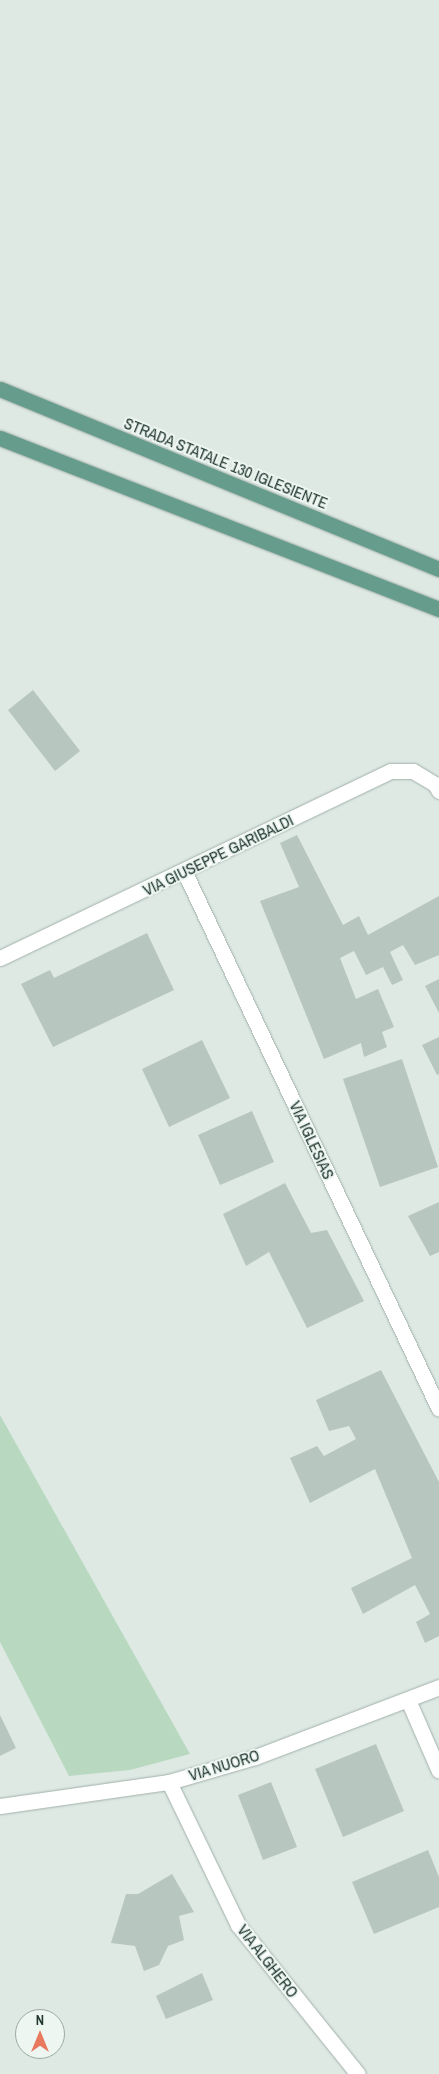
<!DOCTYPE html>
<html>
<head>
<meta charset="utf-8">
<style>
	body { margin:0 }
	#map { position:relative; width:439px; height:2074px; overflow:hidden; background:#dee9e4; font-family:"Archivo Narrow",sans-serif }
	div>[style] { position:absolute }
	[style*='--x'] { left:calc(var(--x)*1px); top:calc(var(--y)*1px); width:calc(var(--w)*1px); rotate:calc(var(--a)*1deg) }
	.green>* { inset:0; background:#b8d9c0 }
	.building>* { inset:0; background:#b7c6bf }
	.roads { filter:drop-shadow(0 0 1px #a2b0aa) drop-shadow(0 0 1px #a2b0aa) }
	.minor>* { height:15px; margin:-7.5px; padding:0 7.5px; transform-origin:7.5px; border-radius:7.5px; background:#fff }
	.primary>* { height:15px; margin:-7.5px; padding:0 7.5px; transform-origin:7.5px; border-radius:7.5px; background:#669c8b }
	span { translate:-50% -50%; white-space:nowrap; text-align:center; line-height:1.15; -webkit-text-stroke:4px #eef6f2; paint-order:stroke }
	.street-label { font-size:16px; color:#213730 }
	.north { position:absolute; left:15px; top:2009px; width:50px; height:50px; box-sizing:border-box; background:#eef6f2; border:1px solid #9caaa4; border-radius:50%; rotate:0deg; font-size:14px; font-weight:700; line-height:20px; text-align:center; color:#213730 }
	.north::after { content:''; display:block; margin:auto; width:18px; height:22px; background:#e8795d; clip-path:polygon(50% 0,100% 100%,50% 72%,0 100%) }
</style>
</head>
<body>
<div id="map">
	<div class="green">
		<div style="clip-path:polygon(0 1415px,190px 1754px,130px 1770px,69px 1776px,0 1642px)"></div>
	</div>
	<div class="building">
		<div style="clip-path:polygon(33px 690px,80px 751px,55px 771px,8px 710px)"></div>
		<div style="clip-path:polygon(297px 835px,343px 925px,359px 916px,368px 935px,439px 896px,439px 955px,415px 965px,403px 945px,390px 952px,403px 980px,392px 985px,383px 967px,366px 975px,354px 951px,340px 958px,356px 999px,378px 989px,394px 1027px,382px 1032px,387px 1047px,364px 1057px,361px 1043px,324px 1059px,260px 901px,299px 887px,280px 843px)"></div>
		<div style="clip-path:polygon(147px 933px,174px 990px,53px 1047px,21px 984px,50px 970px,54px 978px)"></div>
		<div style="clip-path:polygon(439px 979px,439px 1013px,425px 986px)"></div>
		<div style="clip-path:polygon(439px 1037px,439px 1074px,437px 1075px,422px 1045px)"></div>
		<div style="clip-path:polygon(202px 1040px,230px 1098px,169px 1127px,142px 1069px)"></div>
		<div style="clip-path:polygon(402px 1059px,438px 1167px,380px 1187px,343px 1079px)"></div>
		<div style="clip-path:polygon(252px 1111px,274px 1162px,220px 1185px,198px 1135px)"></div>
		<div style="clip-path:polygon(285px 1183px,311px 1233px,327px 1230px,364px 1301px,307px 1328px,269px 1252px,246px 1266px,223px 1214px)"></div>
		<div style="clip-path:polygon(439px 1202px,439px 1252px,430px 1256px,408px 1216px)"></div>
		<div style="clip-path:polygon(381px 1370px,439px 1482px,439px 1636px,425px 1643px,416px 1622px,430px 1614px,415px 1585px,363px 1614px,351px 1588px,412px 1558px,375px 1469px,310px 1503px,290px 1458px,317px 1446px,324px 1456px,356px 1439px,349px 1426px,329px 1431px,316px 1400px)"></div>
		<div style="clip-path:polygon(0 1715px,16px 1748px,0 1756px)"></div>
		<div style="clip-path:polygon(376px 1744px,404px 1811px,343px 1837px,315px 1769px)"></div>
		<div style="clip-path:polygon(271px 1782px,297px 1847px,263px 1860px,238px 1795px)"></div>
		<div style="clip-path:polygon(428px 1850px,439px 1877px,439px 1907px,374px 1934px,352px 1882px)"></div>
		<div style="clip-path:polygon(172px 1874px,194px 1912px,179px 1916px,184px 1940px,168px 1946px,159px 1965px,144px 1971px,135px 1946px,111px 1943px,126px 1894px,138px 1894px)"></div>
		<div style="clip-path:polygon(202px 1973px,213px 2000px,166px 2019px,156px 1996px)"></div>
	</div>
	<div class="roads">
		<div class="minor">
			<div style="--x:184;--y:871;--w:595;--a:64.64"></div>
			<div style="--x:0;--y:958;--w:433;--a:-25.6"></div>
			<div style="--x:391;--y:771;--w:22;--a:0"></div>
			<div style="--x:413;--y:771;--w:26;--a:31"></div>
			<div style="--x:435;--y:784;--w:8;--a:60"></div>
			<div style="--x:408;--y:1700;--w:77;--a:66.4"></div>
			<div style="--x:169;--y:1782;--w:159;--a:64.2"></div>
			<div style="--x:238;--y:1925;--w:191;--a:51.2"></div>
			<div style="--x:0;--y:1806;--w:171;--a:-8.1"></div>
			<div style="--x:169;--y:1782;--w:90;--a:-16.2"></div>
			<div style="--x:255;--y:1757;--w:197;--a:-20.8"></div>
		</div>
		<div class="primary">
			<div style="--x:0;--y:389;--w:474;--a:22.3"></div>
			<div style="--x:0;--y:438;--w:471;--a:21.3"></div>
		</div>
	</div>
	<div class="street-label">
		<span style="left:226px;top:463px;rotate:22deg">STRADA STATALE 130 IGLESIENTE</span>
		<span style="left:218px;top:855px;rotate:-26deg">VIA GIUSEPPE GARIBALDI</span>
		<span style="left:312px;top:1140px;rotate:65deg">VIA IGLESIAS</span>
		<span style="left:224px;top:1765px;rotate:-17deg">VIA NUORO</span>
		<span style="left:268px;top:1961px;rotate:52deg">VIA ALGHERO</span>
	</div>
	<div class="north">N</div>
</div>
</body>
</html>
